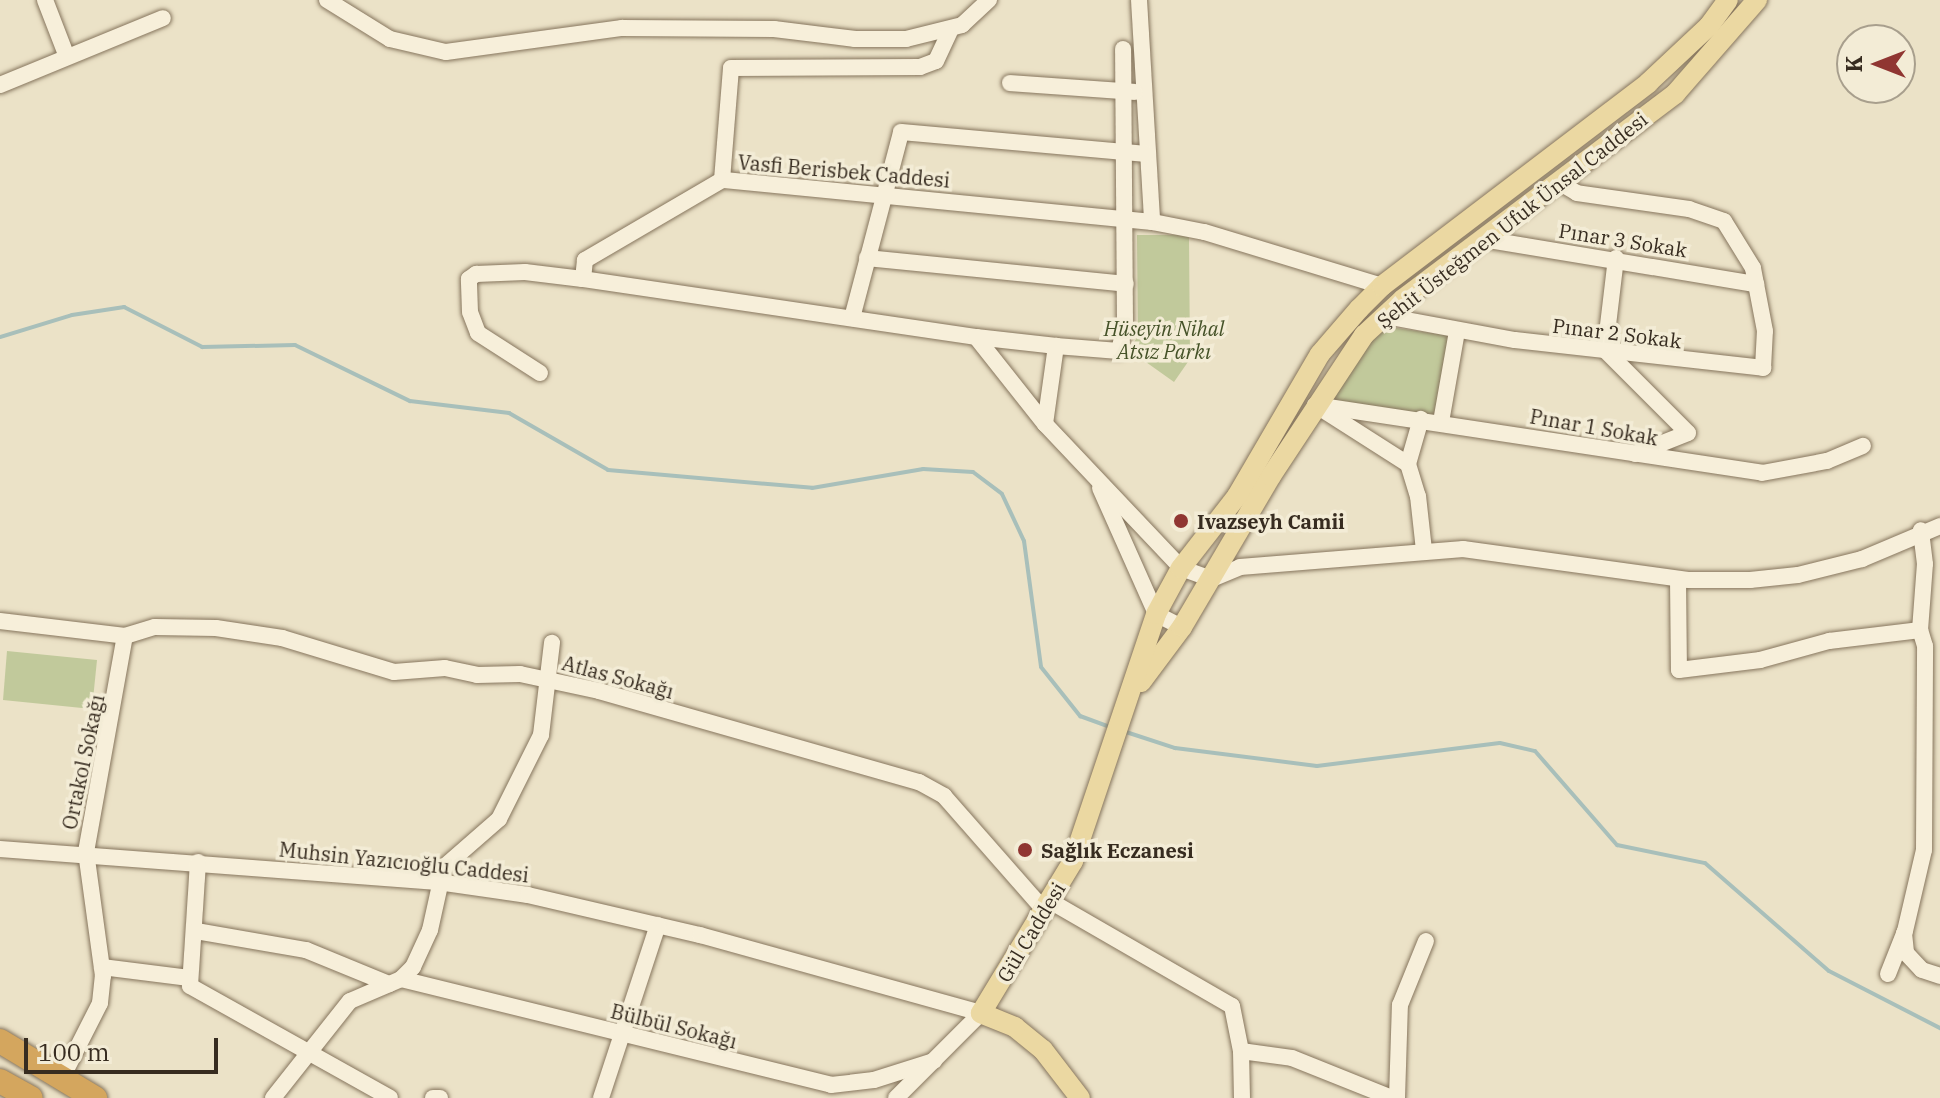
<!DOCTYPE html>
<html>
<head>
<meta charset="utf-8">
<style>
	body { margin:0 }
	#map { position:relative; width:1940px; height:1098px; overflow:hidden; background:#ebe2c7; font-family:"IBM Plex Serif",serif }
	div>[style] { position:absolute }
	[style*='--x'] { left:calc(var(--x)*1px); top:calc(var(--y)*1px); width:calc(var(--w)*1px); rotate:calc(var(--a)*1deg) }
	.green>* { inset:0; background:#c1c99b }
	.stream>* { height:4px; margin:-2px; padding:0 2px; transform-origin:2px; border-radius:2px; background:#a8bfba }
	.roads { filter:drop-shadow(0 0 2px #86755d) drop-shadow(0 0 2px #86755d) }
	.minor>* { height:16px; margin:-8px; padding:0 8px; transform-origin:8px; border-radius:8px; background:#f7efda }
	.major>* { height:20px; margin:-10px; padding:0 10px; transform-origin:10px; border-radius:10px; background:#ebd8a2 }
	.highway>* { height:24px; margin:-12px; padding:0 12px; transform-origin:12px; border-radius:12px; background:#d4a65e }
	.dots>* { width:22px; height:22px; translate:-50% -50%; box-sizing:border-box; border:4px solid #f3ecd6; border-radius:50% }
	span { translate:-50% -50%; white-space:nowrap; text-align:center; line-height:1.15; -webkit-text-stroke:7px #f3ecd6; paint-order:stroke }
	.street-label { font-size:20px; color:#372c20 }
	.park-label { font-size:20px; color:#455228; font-style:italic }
	.poi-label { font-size:20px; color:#372c20; font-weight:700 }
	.left { translate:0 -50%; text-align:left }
	.north { position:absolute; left:1836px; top:24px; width:80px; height:80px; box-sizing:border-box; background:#f3ecd6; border:2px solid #a89f8d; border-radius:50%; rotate:270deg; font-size:22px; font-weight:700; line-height:32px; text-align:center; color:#372c20 }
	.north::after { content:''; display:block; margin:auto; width:28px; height:36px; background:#903632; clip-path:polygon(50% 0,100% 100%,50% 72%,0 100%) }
	.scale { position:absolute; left:24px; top:1038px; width:194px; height:36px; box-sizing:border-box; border:4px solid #372c20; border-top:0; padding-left:10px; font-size:24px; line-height:28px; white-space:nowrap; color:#372c20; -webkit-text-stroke:6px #f3ecd6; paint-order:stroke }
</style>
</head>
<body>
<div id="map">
	<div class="green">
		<div style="clip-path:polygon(1137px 235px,1189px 235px,1190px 359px,1174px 382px,1129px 350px,1138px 336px)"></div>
		<div style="clip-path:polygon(1389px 327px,1452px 336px,1435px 417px,1330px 401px,1379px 329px)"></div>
		<div style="clip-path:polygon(7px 651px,97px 660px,92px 709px,3px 700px)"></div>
	</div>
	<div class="stream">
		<div style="--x:0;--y:337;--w:75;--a:-17"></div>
		<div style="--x:72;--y:315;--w:53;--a:-8.7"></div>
		<div style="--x:124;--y:307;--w:88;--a:27.1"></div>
		<div style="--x:202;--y:347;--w:93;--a:-1.2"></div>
		<div style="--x:295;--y:345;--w:128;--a:26"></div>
		<div style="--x:410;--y:401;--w:100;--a:6.9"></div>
		<div style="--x:509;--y:413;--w:114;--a:29.9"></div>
		<div style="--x:608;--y:470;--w:205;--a:5"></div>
		<div style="--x:812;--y:488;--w:113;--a:-9.7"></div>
		<div style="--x:923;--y:469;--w:50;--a:3.4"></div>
		<div style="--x:973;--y:472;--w:36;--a:37"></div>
		<div style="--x:1002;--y:494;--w:52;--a:64.9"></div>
		<div style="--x:1024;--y:541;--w:127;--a:82.3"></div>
		<div style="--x:1041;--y:667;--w:63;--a:51.5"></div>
		<div style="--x:1080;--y:716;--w:33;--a:20"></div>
		<div style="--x:1123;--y:731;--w:55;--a:18.1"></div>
		<div style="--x:1175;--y:748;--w:143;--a:7.2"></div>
		<div style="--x:1317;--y:766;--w:184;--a:-7.2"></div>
		<div style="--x:1500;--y:743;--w:36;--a:13"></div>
		<div style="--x:1535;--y:751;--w:125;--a:48.9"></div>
		<div style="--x:1617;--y:845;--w:90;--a:11.6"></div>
		<div style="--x:1705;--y:863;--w:164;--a:41.1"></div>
		<div style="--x:1829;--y:971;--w:125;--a:27.2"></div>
	</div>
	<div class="roads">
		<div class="minor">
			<div style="--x:45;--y:0;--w:61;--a:68.9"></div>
			<div style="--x:327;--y:0;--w:74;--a:31.8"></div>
			<div style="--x:390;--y:39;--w:57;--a:13.1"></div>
			<div style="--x:446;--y:52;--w:178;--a:-7.8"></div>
			<div style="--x:622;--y:28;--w:152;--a:0.4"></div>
			<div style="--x:774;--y:29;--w:82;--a:7"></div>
			<div style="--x:855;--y:39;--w:51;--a:0"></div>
			<div style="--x:906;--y:39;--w:58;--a:-14"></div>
			<div style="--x:962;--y:25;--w:37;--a:-43"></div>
			<div style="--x:1139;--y:0;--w:222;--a:86.6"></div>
			<div style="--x:1010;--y:83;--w:125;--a:4.1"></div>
			<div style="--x:0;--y:85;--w:176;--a:-22.3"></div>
			<div style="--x:722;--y:180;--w:112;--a:-85.4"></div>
			<div style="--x:731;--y:68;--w:189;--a:-0.3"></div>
			<div style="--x:920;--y:67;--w:17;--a:-21"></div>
			<div style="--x:936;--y:61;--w:35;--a:-65"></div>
			<div style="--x:1483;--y:239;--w:277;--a:9.4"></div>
			<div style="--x:867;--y:258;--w:260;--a:5.7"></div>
			<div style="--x:1616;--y:258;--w:93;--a:96.8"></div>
			<div style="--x:1605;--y:350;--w:117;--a:45"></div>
			<div style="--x:1688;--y:433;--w:57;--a:158.4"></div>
			<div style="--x:1382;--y:286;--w:186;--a:-163.1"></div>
			<div style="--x:1204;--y:232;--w:53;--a:-169.1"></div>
			<div style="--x:1152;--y:222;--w:432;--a:-174.4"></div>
			<div style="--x:722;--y:180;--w:159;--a:149.7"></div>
			<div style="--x:585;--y:260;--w:19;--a:96"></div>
			<div style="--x:583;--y:279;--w:397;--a:8.4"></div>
			<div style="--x:976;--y:337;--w:111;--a:51.6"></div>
			<div style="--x:1045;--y:424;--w:198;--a:46.6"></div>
			<div style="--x:1181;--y:568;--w:33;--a:20"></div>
			<div style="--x:1212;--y:579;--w:30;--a:-23"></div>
			<div style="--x:1240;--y:567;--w:224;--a:-4.6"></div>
			<div style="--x:1463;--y:549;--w:227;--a:7.8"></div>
			<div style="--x:1688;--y:580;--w:62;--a:0"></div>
			<div style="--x:1750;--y:580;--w:48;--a:-5.9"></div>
			<div style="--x:1798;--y:575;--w:66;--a:-14"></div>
			<div style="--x:1862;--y:559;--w:85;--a:-22.9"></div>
			<div style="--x:1385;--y:316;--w:132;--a:10.5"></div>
			<div style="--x:1515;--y:340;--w:250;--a:6.4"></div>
			<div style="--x:1763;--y:368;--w:37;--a:-87"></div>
			<div style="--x:1765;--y:331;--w:64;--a:-100.8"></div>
			<div style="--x:1753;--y:268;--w:55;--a:-121.7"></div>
			<div style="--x:1724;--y:221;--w:37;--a:-161"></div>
			<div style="--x:1689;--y:209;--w:113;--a:-171.9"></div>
			<div style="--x:1577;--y:193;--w:21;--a:-149"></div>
			<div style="--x:852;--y:318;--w:192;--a:-75.2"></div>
			<div style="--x:901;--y:132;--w:247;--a:5.1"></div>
			<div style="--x:976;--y:337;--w:81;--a:6.4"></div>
			<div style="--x:540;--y:373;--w:74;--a:-147.2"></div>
			<div style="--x:478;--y:333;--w:22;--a:-111"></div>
			<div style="--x:470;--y:312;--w:33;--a:-92"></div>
			<div style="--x:469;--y:279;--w:9;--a:-36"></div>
			<div style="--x:476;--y:274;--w:49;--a:-2.3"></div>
			<div style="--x:525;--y:272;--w:58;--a:6.9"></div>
			<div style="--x:1315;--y:405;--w:452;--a:8.6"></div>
			<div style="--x:1762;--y:473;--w:66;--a:-10.5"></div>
			<div style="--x:1827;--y:461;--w:39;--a:-23"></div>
			<div style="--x:1320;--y:408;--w:104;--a:32.5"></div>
			<div style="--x:1408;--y:464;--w:34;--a:73"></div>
			<div style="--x:1418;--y:496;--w:54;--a:83.7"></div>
			<div style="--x:1441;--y:422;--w:92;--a:-80"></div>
			<div style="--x:1045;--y:424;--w:79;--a:-82"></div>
			<div style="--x:1056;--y:346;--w:63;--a:4.5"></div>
			<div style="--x:1119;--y:351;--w:26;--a:-77"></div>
			<div style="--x:1125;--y:326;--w:277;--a:-90.4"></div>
			<div style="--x:1408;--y:464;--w:47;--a:-73.9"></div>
			<div style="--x:1100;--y:488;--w:138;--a:66"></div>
			<div style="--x:1156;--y:614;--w:29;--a:27"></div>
			<div style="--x:1678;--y:579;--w:91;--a:89.4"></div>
			<div style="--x:1679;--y:670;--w:82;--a:-7"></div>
			<div style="--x:1760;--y:660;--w:72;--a:-15.4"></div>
			<div style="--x:1829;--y:641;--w:92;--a:-6.9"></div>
			<div style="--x:0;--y:621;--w:126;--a:6.8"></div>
			<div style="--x:125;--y:636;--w:31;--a:-17"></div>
			<div style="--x:155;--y:627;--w:61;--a:0.9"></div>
			<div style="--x:216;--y:628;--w:67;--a:8.6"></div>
			<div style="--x:282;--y:638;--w:117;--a:16.9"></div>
			<div style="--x:394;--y:672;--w:51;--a:-4.5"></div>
			<div style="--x:445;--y:668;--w:33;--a:12"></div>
			<div style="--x:477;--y:675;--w:43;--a:-1.3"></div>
			<div style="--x:520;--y:674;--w:81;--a:12.1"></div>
			<div style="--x:599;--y:691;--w:333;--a:15.9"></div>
			<div style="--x:919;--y:782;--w:29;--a:29"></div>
			<div style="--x:944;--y:796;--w:152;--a:48.7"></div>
			<div style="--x:0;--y:849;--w:439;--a:4.3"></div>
			<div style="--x:438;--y:882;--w:91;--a:8.2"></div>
			<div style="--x:528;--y:895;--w:177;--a:13.1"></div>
			<div style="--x:700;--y:935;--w:292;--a:15.5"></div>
			<div style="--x:981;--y:1013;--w:120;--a:135"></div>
			<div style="--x:198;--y:862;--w:124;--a:93.7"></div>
			<div style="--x:190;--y:986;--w:229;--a:29.2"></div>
			<div style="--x:1050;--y:901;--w:210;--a:30"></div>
			<div style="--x:1232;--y:1006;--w:46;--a:78.7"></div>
			<div style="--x:1241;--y:1051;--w:47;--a:88.8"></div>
			<div style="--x:196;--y:931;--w:112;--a:9.8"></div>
			<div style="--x:306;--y:950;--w:90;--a:22.3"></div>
			<div style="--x:1904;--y:933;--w:20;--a:84"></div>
			<div style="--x:1906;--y:953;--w:23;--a:47"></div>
			<div style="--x:1922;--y:970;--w:19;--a:18"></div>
			<div style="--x:102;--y:967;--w:88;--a:7.2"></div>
			<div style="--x:1888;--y:974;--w:46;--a:-68.4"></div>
			<div style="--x:1905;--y:931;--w:83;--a:-76.8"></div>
			<div style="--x:1924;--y:850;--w:204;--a:-89.7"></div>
			<div style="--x:1925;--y:646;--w:17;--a:-107"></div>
			<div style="--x:1920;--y:630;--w:66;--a:-85.7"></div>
			<div style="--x:1925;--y:564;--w:34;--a:-97"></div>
			<div style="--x:401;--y:979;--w:443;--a:13.8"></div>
			<div style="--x:831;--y:1085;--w:43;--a:-6.6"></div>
			<div style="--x:874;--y:1080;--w:63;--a:-17.6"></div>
			<div style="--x:1241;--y:1051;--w:51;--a:7.8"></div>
			<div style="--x:1292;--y:1058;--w:108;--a:21.8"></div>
			<div style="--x:62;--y:1078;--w:84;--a:-63.1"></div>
			<div style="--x:100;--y:1003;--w:27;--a:-84"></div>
			<div style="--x:103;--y:976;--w:125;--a:-97.8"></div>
			<div style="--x:86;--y:852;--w:219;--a:-79.8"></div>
			<div style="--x:273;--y:1098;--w:124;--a:-51.6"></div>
			<div style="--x:350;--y:1001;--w:56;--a:-23.3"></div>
			<div style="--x:401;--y:979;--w:17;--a:-45"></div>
			<div style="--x:413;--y:967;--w:41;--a:-65.3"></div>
			<div style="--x:430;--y:930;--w:65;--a:-77.5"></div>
			<div style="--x:444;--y:867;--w:73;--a:-41.1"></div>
			<div style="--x:499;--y:819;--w:94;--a:-63.4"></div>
			<div style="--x:541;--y:735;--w:93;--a:-83.2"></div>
			<div style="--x:433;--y:1098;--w:7;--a:0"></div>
			<div style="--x:601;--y:1098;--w:182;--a:-71.8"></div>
			<div style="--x:1397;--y:1098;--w:93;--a:-88.2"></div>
			<div style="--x:1400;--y:1005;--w:69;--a:-67.9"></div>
		</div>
		<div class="major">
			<div style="--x:1141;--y:682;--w:69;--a:-53.3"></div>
			<div style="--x:1182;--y:627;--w:175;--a:-59.5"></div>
			<div style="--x:1271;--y:476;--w:169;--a:-56.6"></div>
			<div style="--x:1364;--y:335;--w:53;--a:-42.7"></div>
			<div style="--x:1403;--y:299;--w:341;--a:-37"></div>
			<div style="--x:1675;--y:94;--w:125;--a:-48.9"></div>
			<div style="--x:1080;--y:1098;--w:61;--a:-127.6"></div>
			<div style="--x:1043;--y:1050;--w:36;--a:-141"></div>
			<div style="--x:1015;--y:1027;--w:37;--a:-158"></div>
			<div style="--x:981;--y:1013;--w:178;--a:-58.8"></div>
			<div style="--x:1073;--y:861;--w:261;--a:-71.4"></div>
			<div style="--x:1156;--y:614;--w:52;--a:-61.5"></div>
			<div style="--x:1181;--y:568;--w:91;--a:-52.1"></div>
			<div style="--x:1237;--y:496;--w:164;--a:-59.7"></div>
			<div style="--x:1320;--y:354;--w:60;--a:-49.1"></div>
			<div style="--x:1359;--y:309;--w:33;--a:-45"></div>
			<div style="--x:1382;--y:286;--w:335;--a:-37.3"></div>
			<div style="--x:1648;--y:83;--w:83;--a:-43.1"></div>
			<div style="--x:1709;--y:26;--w:32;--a:-54"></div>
		</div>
		<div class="highway">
			<div style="--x:0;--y:1041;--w:111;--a:31"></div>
			<div style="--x:0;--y:1081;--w:35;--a:29"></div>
		</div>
	</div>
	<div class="dots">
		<div style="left:1181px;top:521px;background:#903632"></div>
		<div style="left:1025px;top:850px;background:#903632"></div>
	</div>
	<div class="street-label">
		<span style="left:844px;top:171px;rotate:5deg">Vasfi Berisbek Caddesi</span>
		<span style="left:1512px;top:220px;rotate:-38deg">Şehit Üsteğmen Ufuk Ünsal Caddesi</span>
		<span style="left:1623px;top:240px;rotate:9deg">Pınar 3 Sokak</span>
		<span style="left:1617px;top:333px;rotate:7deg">Pınar 2 Sokak</span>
		<span style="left:1594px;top:427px;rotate:10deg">Pınar 1 Sokak</span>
		<span style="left:618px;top:677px;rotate:15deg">Atlas Sokağı</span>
		<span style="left:83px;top:762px;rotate:-78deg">Ortakol Sokağı</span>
		<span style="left:404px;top:862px;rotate:6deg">Muhsin Yazıcıoğlu Caddesi</span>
		<span style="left:1031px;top:932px;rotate:-59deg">Gül Caddesi</span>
		<span style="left:674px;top:1026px;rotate:14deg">Bülbül Sokağı</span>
	</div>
	<div class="park-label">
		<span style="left:1164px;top:340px">Hüseyin Nihal<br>Atsız Parkı</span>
	</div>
	<div class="poi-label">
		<span class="left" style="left:1197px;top:521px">Ivazseyh Camii</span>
		<span class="left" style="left:1041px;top:850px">Sağlık Eczanesi</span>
	</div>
	<div class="north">K</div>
	<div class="scale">100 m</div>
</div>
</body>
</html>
